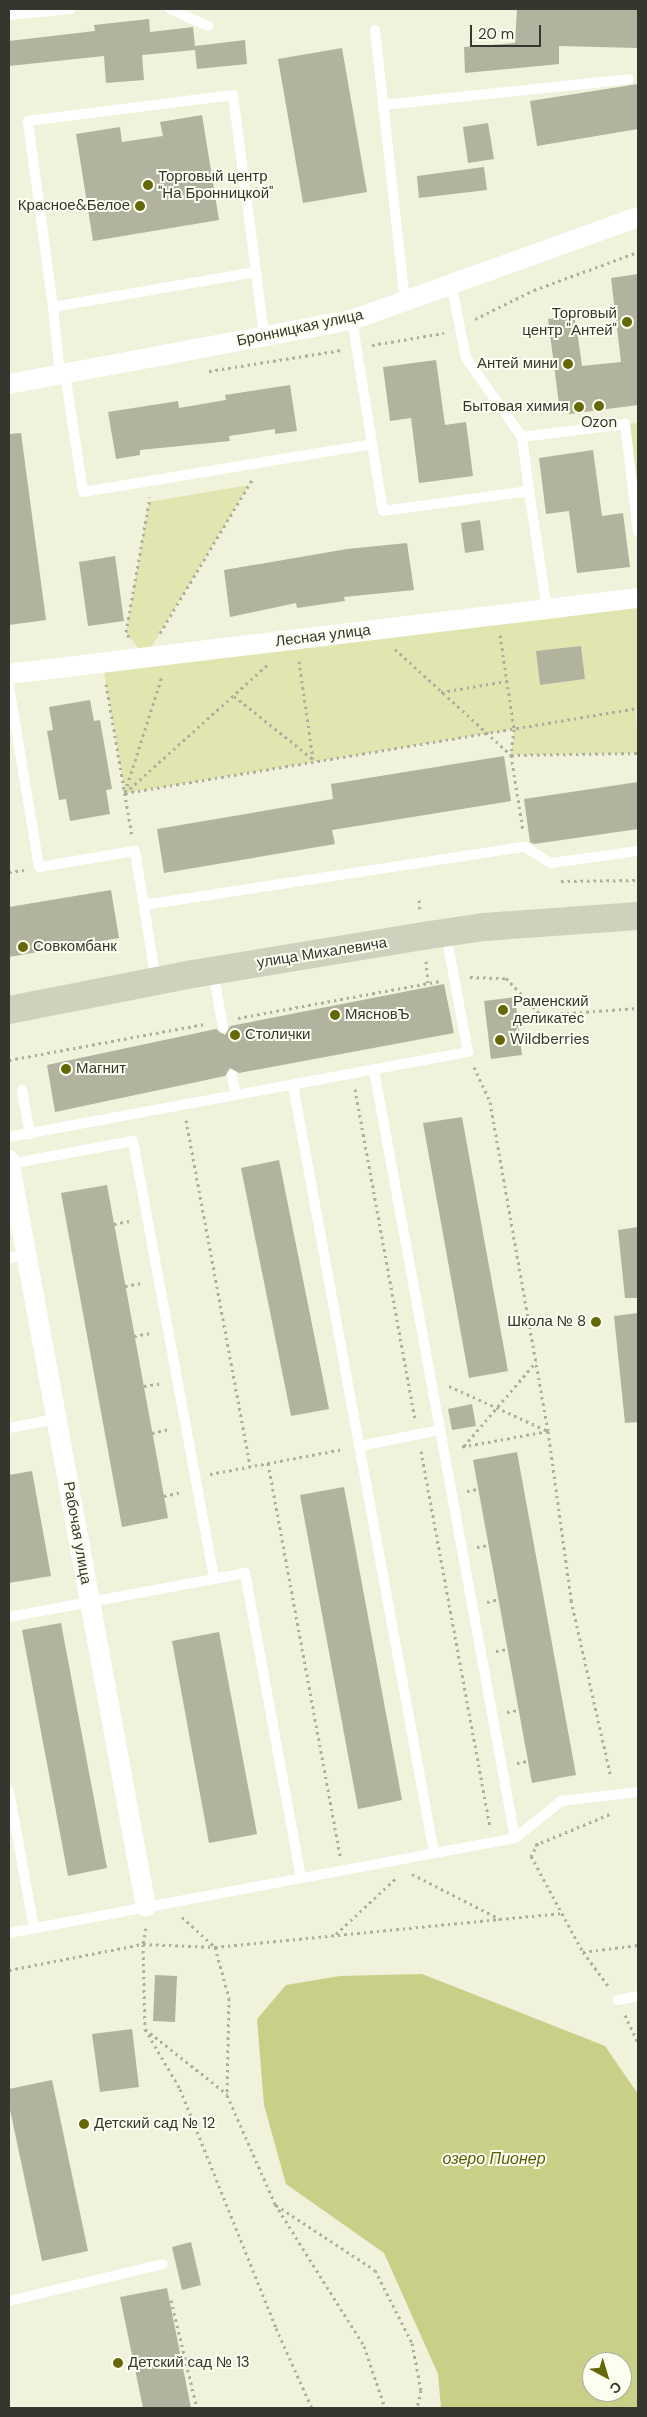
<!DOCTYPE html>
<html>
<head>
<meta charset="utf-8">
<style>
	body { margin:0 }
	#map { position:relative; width:647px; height:2417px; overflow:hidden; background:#f0f2db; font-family:"DM Sans",sans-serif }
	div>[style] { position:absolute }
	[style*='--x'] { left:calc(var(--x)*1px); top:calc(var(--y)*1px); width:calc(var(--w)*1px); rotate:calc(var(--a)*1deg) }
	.green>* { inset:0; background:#e1e6b1 }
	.water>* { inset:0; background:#c9cf87 }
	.building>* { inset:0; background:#b1b39e }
	.path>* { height:3px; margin-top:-1.5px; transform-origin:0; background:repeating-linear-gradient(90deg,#adaf9d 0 2.5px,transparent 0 6.5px) }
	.service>* { height:10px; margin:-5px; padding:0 5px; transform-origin:5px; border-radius:5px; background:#fff }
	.minor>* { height:20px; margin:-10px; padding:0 10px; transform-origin:10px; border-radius:10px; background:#fff }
	.secondary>* { height:28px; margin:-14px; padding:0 14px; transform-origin:14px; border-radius:14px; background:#d0d1bd }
	.dots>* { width:14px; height:14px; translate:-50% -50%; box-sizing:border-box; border:2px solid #fdfff1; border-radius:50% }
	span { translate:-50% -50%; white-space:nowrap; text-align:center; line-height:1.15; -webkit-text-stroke:4px #fdfff1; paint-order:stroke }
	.poi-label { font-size:15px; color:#35362d }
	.left { translate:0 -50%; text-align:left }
	.right { translate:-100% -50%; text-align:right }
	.street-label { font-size:15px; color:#35362d }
	.water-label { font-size:16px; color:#5a5d07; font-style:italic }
	.frame { position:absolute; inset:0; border:10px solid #35362d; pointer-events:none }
	.north { position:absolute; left:582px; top:2352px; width:50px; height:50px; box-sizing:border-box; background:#fdfff1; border:1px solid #adafa3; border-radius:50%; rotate:141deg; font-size:14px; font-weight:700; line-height:20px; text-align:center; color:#35362d }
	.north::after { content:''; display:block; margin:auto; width:18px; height:22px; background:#656807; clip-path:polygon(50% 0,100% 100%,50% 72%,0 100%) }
	.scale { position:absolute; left:470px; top:25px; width:71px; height:22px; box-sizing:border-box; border:2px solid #35362d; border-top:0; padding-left:6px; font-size:15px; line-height:18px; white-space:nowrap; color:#35362d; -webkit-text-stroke:4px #fdfff1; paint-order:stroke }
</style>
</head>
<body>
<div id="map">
	<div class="green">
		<div style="clip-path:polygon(638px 423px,638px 531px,625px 424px)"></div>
		<div style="clip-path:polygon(evenodd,249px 485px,146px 656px,638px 598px,638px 708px,636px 709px,638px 753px,511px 755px,514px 729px,125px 793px,102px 661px,145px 657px,126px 632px,149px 502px,249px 485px,581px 646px,585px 679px,540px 685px,536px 652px,581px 646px)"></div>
	</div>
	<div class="water">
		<div style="clip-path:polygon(evenodd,422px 1974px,605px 2046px,638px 2094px,638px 2408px,441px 2408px,438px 2374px,384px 2253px,286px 2184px,264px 2105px,257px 2019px,286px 1985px,340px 1976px,422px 1974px,592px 2362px,622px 2362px,622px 2392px,592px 2392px,592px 2362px)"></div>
	</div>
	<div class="building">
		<div style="clip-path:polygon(517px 9px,638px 9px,638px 48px,559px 46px,559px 64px,465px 73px,464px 47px,515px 43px)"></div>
		<div style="clip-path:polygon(149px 19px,150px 32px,193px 27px,195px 46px,245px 40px,247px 64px,197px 69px,195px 50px,142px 55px,144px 80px,106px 83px,104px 56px,9px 66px,9px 41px,95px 31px,94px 25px)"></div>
		<div style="clip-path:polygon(342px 48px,367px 192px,303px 203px,278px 59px)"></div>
		<div style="clip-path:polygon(638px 84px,638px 129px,537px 146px,530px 101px)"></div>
		<div style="clip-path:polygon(202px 115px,219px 220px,93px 241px,76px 134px,120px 127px,122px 142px,163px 136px,160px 122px)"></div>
		<div style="clip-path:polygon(488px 123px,494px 159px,468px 163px,463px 127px)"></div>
		<div style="clip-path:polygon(484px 167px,487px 190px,419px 198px,417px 176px)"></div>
		<div style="clip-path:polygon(638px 274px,638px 405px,569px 414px,559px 404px,548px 319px,575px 316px,582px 366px,621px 362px,611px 278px)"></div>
		<div style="clip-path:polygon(436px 360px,445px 425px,466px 422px,473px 476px,419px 483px,411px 418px,390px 421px,383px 367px)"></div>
		<div style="clip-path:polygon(290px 385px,297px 431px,275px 434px,275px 429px,229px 436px,230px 441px,140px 450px,140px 455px,116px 459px,108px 412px,178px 401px,179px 408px,226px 400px,225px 395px)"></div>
		<div style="clip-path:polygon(21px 433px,46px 620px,9px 625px,9px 434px)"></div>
		<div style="clip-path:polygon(593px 450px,602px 516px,623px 513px,630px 567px,577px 573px,569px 511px,546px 514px,539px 458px)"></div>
		<div style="clip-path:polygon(480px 520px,484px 550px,465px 553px,461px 523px)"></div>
		<div style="clip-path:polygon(407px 543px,414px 590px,344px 597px,345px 601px,297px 608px,296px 603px,230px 617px,224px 570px,347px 549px)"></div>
		<div style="clip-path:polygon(115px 556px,124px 621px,88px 626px,79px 562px)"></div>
		<div style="clip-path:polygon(581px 646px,585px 679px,540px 685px,536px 651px)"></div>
		<div style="clip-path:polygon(90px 700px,94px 721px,100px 720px,112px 789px,106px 790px,110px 814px,70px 821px,66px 799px,59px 800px,47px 731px,53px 730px,49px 707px)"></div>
		<div style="clip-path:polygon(504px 756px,511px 801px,332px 830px,335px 844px,164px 873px,157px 829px,333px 799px,331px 784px)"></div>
		<div style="clip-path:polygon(638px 782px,638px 829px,534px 844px,530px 842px,524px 799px)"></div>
		<div style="clip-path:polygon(111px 890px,119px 938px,9px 957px,9px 907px)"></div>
		<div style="clip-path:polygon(444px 984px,454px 1033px,239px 1073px,230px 1068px,225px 1076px,55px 1112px,47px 1065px,216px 1029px,225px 1035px,230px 1026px)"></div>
		<div style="clip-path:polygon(515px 997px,522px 1055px,491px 1059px,484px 1001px)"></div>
		<div style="clip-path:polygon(462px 1117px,508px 1371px,469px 1378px,423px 1123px)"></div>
		<div style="clip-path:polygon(279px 1160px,329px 1409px,291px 1416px,241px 1168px)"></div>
		<div style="clip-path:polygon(107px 1185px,168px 1518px,122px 1527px,61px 1193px)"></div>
		<div style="clip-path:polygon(638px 1227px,638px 1298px,625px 1298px,618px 1230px)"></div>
		<div style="clip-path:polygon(638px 1313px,638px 1422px,625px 1423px,614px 1316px)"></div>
		<div style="clip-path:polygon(472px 1404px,476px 1426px,452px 1430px,448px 1409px)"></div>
		<div style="clip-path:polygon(517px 1452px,576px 1775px,532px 1783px,473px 1460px)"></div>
		<div style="clip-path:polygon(32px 1471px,51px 1576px,9px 1583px,9px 1475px)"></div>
		<div style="clip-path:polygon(344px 1487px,402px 1800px,358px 1809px,300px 1495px)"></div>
		<div style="clip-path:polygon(61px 1623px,107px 1868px,68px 1876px,22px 1630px)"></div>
		<div style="clip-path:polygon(219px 1632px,257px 1834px,209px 1843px,172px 1641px)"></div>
		<div style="clip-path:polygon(155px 1975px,177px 1976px,175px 2022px,153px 2021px)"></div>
		<div style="clip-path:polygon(132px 2029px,139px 2087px,100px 2092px,92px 2034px)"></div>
		<div style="clip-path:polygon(52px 2080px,88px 2251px,42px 2261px,9px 2105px,9px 2089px)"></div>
		<div style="clip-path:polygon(191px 2242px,201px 2285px,182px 2290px,172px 2247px)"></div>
		<div style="clip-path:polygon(167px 2288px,191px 2408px,143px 2408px,120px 2297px)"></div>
	</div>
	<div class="path">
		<div style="--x:475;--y:319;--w:66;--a:-26.2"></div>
		<div style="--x:534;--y:290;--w:111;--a:-20.1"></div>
		<div style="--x:372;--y:345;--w:73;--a:-9.5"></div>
		<div style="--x:209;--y:371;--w:134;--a:-9"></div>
		<div style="--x:160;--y:633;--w:179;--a:-59"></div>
		<div style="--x:500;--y:635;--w:95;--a:81.5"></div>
		<div style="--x:514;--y:729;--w:26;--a:97"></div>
		<div style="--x:511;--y:755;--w:77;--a:81"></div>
		<div style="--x:129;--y:637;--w:6;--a:-121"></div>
		<div style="--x:126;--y:632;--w:137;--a:-79.9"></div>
		<div style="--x:395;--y:649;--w:157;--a:42.4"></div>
		<div style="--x:511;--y:755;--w:127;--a:-0.9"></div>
		<div style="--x:299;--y:661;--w:99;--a:81.9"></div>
		<div style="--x:106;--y:684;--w:154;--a:80.3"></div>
		<div style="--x:441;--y:692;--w:67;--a:-9.5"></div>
		<div style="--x:234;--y:696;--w:101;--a:38.6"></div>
		<div style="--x:125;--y:792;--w:122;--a:-72.3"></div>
		<div style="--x:125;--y:793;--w:520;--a:-9.41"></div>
		<div style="--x:125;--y:793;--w:191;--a:-42"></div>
		<div style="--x:9;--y:872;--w:15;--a:-8"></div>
		<div style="--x:561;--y:881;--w:77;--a:-0.7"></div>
		<div style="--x:419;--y:900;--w:12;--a:85"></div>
		<div style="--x:426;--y:961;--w:22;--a:85"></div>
		<div style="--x:470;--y:977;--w:36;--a:2"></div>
		<div style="--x:506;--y:978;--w:51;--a:46.6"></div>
		<div style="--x:541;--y:1015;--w:97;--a:-4.1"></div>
		<div style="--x:238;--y:1018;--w:204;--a:-10.4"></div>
		<div style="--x:9;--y:1060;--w:199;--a:-10.4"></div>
		<div style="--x:474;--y:1067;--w:38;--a:65"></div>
		<div style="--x:490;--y:1102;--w:334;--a:80"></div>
		<div style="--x:548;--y:1431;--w:171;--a:82.2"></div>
		<div style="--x:571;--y:1600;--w:182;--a:77.3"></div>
		<div style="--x:355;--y:1089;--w:334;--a:79.7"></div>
		<div style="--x:186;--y:1120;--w:352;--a:79.5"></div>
		<div style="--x:114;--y:1224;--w:16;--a:-11"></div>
		<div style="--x:125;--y:1286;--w:17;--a:-10"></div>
		<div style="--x:134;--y:1336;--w:17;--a:-10"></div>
		<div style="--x:144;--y:1386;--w:19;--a:-9"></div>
		<div style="--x:449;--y:1386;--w:109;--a:24.4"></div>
		<div style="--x:548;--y:1431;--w:89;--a:169.7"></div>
		<div style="--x:152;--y:1433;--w:17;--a:-13"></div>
		<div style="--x:464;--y:1446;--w:111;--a:-49.4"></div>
		<div style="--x:421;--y:1451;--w:381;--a:79.6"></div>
		<div style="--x:268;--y:1463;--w:399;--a:79.6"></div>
		<div style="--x:210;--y:1474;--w:136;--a:-10.6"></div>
		<div style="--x:467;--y:1491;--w:11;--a:-10"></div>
		<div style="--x:164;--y:1496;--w:19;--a:-12"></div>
		<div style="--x:477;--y:1547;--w:12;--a:-9"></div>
		<div style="--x:487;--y:1602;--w:12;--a:-14"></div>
		<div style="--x:496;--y:1651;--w:12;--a:-9"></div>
		<div style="--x:507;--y:1712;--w:12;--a:-9"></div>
		<div style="--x:517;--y:1763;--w:11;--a:-10"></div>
		<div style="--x:538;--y:1843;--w:15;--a:118"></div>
		<div style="--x:531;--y:1856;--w:109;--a:61.6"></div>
		<div style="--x:583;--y:1952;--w:45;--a:53.1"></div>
		<div style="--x:535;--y:1845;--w:81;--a:-22.5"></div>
		<div style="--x:412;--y:1874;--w:99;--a:27.1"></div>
		<div style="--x:182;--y:1917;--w:45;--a:42.3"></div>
		<div style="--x:215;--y:1947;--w:53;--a:74.6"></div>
		<div style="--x:229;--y:1998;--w:97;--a:91.2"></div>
		<div style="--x:227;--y:2095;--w:119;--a:66.2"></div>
		<div style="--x:275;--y:2204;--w:168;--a:57.9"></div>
		<div style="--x:364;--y:2346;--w:65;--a:71.3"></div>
		<div style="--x:146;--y:1928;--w:16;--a:101"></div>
		<div style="--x:143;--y:1944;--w:85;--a:88.7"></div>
		<div style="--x:145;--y:2029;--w:105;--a:38.4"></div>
		<div style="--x:336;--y:1934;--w:81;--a:-43"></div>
		<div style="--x:583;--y:1952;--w:55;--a:-7.3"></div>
		<div style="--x:9;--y:1970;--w:136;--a:-11"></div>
		<div style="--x:143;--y:1944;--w:72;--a:2.4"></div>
		<div style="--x:215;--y:1947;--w:347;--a:-5.6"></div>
		<div style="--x:625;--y:2015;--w:31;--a:65"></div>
		<div style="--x:145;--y:2029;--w:69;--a:59.7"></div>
		<div style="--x:180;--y:2089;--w:258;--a:68.1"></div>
		<div style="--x:276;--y:2328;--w:88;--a:65.8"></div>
		<div style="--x:276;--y:2205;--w:118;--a:33.3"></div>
		<div style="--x:375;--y:2270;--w:82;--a:63.1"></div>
		<div style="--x:412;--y:2343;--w:48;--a:79.2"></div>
		<div style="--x:421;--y:2390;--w:18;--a:103"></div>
		<div style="--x:171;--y:2300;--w:111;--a:76.5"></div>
	</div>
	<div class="service">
		<div style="--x:170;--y:9;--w:42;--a:24.1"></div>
		<div style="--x:9;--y:15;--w:62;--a:-5.5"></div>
		<div style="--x:375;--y:30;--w:272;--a:83.7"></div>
		<div style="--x:383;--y:105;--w:247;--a:-6"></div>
		<div style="--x:451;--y:283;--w:76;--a:78.7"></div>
		<div style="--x:466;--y:358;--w:97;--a:54.7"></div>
		<div style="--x:53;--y:307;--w:188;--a:-97.7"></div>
		<div style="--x:28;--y:121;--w:207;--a:-7.2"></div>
		<div style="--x:233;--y:95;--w:178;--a:82.6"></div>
		<div style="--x:352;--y:320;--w:193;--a:80.8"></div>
		<div style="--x:383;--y:511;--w:147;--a:-7.8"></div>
		<div style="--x:529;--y:491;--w:119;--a:81.3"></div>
		<div style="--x:65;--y:374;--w:119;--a:81.3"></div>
		<div style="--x:83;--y:492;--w:293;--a:-9.4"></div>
		<div style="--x:60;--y:375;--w:68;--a:-95.9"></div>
		<div style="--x:53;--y:307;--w:206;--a:-9.8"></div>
		<div style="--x:256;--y:272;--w:64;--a:82.9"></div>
		<div style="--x:529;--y:491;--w:54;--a:-97.4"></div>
		<div style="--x:522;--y:437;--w:104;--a:-7.2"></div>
		<div style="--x:625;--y:424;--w:108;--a:83.1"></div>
		<div style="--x:9;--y:686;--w:183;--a:80.6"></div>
		<div style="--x:39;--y:867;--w:97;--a:-9.5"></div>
		<div style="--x:135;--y:851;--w:131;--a:80.8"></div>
		<div style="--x:144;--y:905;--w:385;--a:-8.7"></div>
		<div style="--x:525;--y:847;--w:31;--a:32"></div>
		<div style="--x:551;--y:863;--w:88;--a:-7.9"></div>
		<div style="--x:213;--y:971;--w:58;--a:80"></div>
		<div style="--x:374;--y:1070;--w:781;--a:79.6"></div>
		<div style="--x:232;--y:1075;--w:20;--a:79"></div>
		<div style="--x:293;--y:1085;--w:781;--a:79.6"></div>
		<div style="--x:22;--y:1090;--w:45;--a:79.7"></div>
		<div style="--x:9;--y:1137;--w:467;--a:-10.5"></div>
		<div style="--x:468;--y:1052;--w:120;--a:-100.6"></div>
		<div style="--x:10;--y:1164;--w:125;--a:-10.6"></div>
		<div style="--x:133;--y:1141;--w:445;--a:79.5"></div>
		<div style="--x:214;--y:1579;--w:32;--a:-11"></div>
		<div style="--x:245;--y:1573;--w:310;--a:79.6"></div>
		<div style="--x:9;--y:1258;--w:17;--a:-10"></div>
		<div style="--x:9;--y:1428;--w:48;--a:-10.8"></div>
		<div style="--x:359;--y:1446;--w:83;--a:-11.2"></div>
		<div style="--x:9;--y:1617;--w:208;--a:-10.5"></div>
		<div style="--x:9;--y:1791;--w:139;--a:79.7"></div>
		<div style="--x:9;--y:1933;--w:515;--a:-10.63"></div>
		<div style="--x:515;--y:1838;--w:59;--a:-38.8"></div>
		<div style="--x:561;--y:1801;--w:78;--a:-6.7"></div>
		<div style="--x:618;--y:2000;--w:20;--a:-11"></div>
		<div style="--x:9;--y:2301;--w:158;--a:-13.5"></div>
	</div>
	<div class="minor">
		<div style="--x:9;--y:384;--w:349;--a:-10.6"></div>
		<div style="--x:352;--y:320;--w:304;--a:-19.8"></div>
		<div style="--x:9;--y:674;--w:634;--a:-6.89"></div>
		<div style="--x:9;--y:1160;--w:759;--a:79.61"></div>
	</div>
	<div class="secondary">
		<div style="--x:9;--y:1010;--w:187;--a:-11.1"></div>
		<div style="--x:193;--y:974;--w:233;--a:-9.4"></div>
		<div style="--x:423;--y:936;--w:62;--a:-8.4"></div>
		<div style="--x:484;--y:927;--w:154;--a:-4.1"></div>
	</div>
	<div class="dots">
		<div style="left:148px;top:185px;background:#656807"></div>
		<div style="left:140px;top:206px;background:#656807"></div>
		<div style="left:627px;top:322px;background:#656807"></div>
		<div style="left:568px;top:364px;background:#656807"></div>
		<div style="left:599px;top:406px;background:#656807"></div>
		<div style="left:579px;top:407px;background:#656807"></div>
		<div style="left:23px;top:947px;background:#656807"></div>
		<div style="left:503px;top:1010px;background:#656807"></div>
		<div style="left:335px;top:1015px;background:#656807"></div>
		<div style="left:235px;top:1035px;background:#656807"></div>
		<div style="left:500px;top:1040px;background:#656807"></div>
		<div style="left:66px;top:1069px;background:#656807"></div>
		<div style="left:596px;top:1322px;background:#656807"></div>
		<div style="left:84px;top:2124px;background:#656807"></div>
		<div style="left:118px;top:2363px;background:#656807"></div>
	</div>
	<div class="poi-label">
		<span class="left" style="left:158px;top:185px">Торговый центр<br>"На Бронницкой"</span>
		<span class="right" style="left:130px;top:206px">Красное&amp;Белое</span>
		<span class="right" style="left:617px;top:322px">Торговый<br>центр "Антей"</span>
		<span class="right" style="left:558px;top:364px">Антей мини</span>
		<span class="right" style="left:569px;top:407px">Бытовая химия</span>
		<span style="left:599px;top:423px">Ozon</span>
		<span class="left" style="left:33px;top:947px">Совкомбанк</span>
		<span class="left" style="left:513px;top:1010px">Раменский<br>деликатес</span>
		<span class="left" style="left:345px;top:1015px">МясновЪ</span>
		<span class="left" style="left:245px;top:1035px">Столички</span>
		<span class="left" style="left:510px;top:1040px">Wildberries</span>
		<span class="left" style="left:76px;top:1069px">Магнит</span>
		<span class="right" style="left:586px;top:1322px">Школа № 8</span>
		<span class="left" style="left:94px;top:2124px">Детский сад № 12</span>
		<span class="left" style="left:128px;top:2363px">Детский сад № 13</span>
	</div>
	<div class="street-label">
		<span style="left:300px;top:328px;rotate:-12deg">Бронницкая улица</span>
		<span style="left:323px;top:636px;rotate:-7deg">Лесная улица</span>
		<span style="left:322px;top:953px;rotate:-9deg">улица Михалевича</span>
		<span style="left:77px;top:1533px;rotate:80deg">Рабочая улица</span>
	</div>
	<div class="water-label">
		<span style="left:494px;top:2159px">озеро Пионер</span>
	</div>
	<div class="frame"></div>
	<div class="north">С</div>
	<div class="scale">20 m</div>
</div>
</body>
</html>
